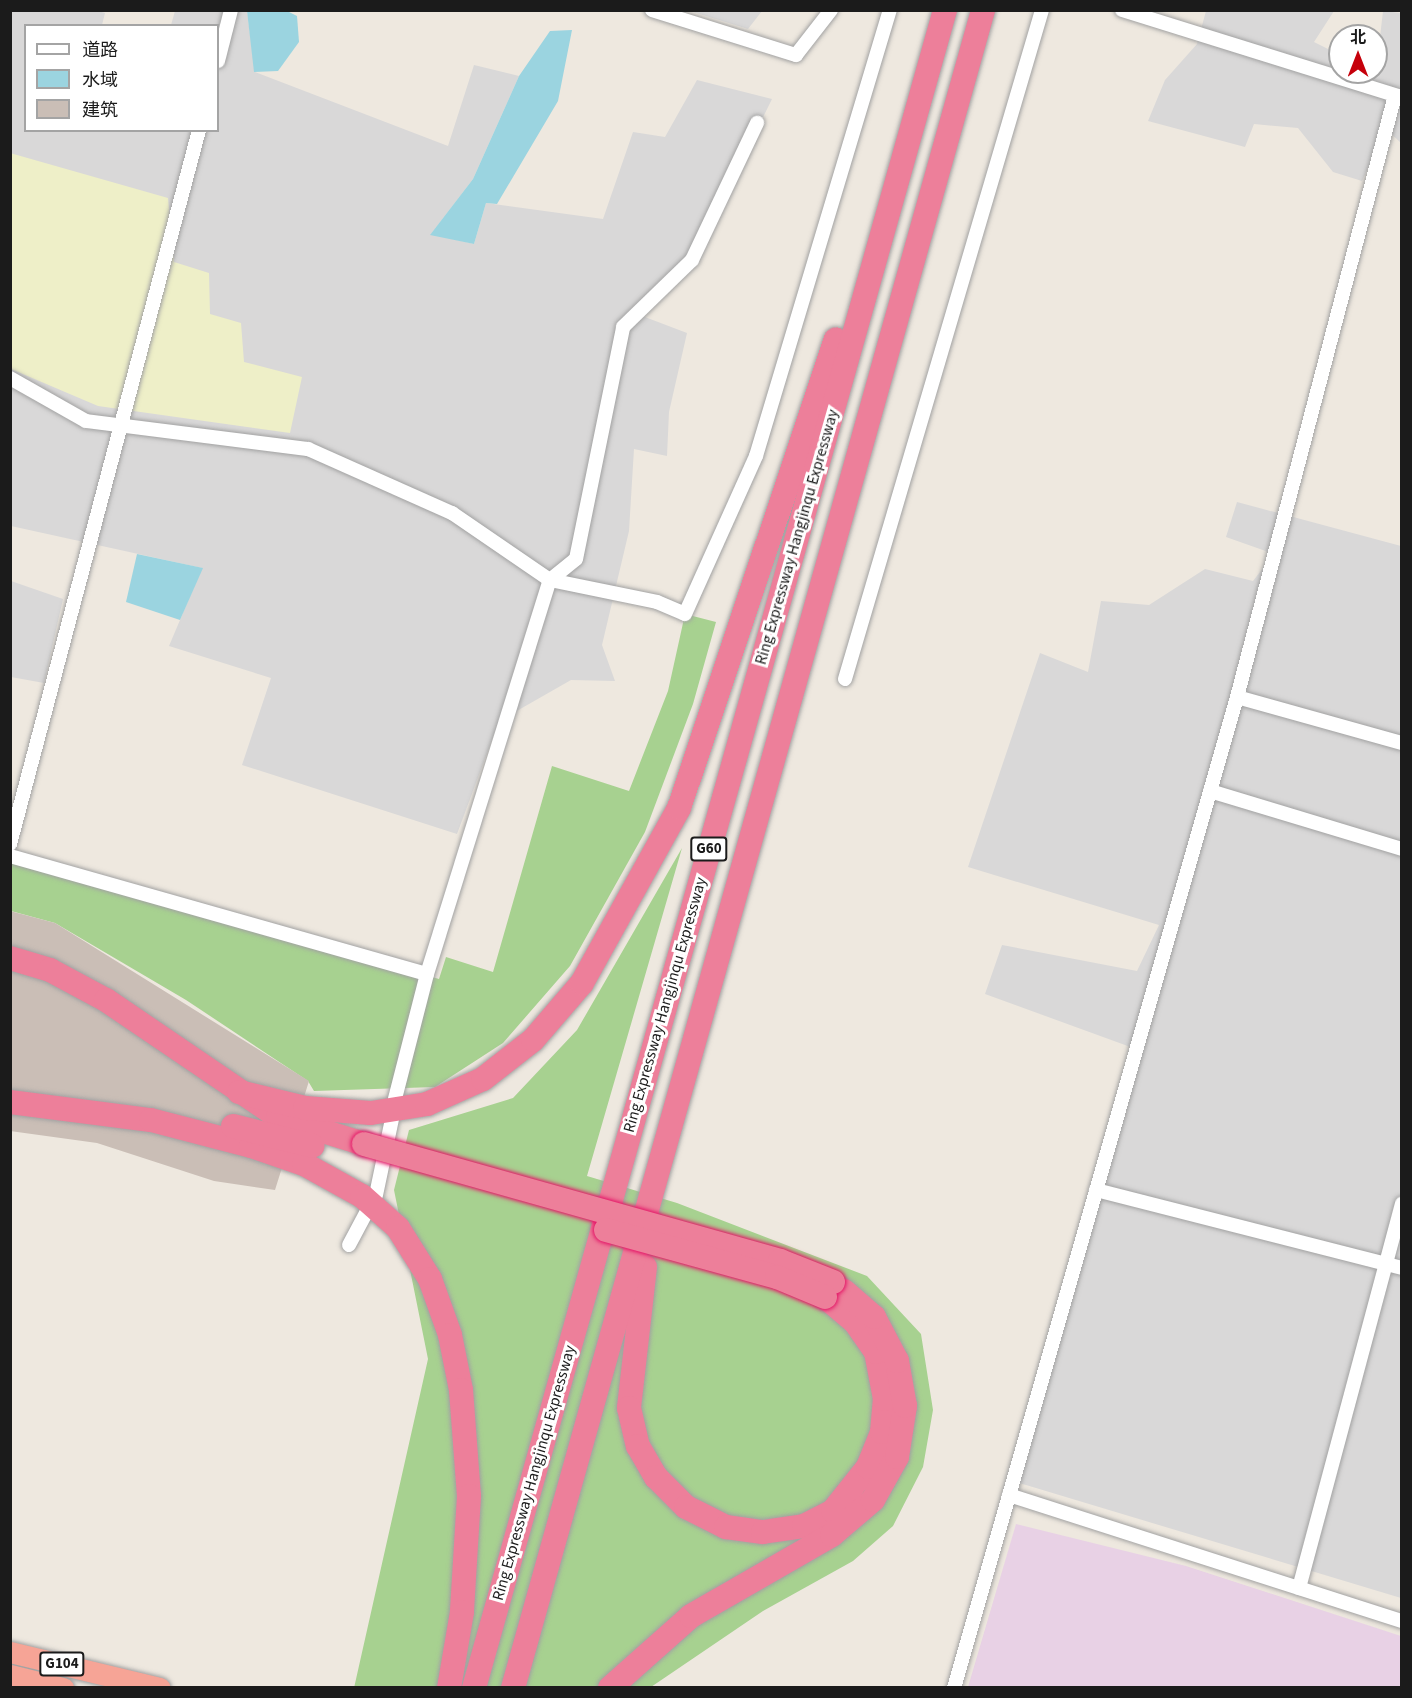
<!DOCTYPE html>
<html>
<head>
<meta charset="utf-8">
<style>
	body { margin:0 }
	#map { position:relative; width:1412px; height:1698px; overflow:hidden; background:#eee8df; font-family:"Source Sans 3","Noto Sans SC",sans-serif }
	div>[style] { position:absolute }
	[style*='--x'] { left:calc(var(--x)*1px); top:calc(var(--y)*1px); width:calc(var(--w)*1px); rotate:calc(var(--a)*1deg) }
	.residential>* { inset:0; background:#d9d8d8 }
	.industrial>* { inset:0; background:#e8d1e5 }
	.farmland>* { inset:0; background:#eeefc8 }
	.forest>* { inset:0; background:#a7d190 }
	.water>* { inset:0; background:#9bd4e0 }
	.building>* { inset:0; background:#cabeb6 }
	.roads { filter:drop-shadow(0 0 2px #a2a2a2) drop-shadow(0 0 2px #a2a2a2) }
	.minor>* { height:14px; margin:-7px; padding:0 7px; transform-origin:7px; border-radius:7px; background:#fff }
	.trunk>* { height:21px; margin:-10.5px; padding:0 10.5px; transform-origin:10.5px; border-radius:10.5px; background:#f6a496 }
	.motorway>* { height:24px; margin:-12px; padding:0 12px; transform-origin:12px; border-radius:12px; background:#ed7f9a }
	.bridges { filter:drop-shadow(0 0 2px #e41567) drop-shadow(0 0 2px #e41567) }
	.motorway-bridge>* { height:24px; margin:-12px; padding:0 12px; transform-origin:12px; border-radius:12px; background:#ed7f9a }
	span { translate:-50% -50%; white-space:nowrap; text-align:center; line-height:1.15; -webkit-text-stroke:6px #fff; paint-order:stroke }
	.shield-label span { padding:2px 4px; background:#fff; border:2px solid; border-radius:4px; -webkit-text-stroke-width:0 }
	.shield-label { font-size:15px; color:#1b1b1b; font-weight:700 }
	.street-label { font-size:16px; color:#1b1b1b }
	.frame { position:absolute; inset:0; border:12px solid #1b1b1b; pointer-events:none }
	.legend { position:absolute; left:24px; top:24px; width:195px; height:108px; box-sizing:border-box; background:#fff; border:2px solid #a4a4a4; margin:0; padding:8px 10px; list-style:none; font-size:18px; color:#1b1b1b }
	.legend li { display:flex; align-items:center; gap:12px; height:30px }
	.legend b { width:30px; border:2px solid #a4a4a4 }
	.north { position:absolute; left:1328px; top:24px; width:60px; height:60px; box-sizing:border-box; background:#fff; border:2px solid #a4a4a4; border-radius:50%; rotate:0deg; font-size:16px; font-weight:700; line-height:24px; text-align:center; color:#1b1b1b }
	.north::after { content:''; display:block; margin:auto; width:21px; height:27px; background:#c6000b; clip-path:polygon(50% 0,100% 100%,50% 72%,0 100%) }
</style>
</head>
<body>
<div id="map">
	<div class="residential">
		<div style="clip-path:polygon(95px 10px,105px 13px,102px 25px,26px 26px,26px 130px,218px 130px,218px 26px,171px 25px,175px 11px,247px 11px,255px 72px,448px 146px,474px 65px,519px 76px,473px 179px,431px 234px,474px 244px,486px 203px,603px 219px,633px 132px,665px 137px,697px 80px,772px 99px,692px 260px,637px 314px,687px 333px,669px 412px,667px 456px,634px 449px,629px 531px,602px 645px,615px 681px,571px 680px,499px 721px,457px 834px,242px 765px,271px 678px,169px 646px,202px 568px,11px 526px,11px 11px)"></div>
		<div style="clip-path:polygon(690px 11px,762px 11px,748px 29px)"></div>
		<div style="clip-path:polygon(1206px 11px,1334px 11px,1314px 42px,1340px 55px,1340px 72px,1376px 72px,1383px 11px,1401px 13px,1401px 143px,1386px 129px,1362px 181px,1333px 172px,1298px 128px,1254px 124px,1245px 147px,1148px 121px,1165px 80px,1197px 44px)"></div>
		<div style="clip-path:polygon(1237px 502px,1401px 546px,1401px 1598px,1013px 1481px,1136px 1049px,985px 994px,1002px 945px,1137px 971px,1159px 925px,968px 867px,1040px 653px,1088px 672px,1101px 601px,1149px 605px,1205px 569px,1253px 581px,1274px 554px,1226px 537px)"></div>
		<div style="clip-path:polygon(11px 581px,63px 599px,44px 683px,11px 677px)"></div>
	</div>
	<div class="industrial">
		<div style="clip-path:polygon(1016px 1524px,1186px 1566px,1401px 1636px,1401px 1687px,968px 1687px)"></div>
	</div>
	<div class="farmland">
		<div style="clip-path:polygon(10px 153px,168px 198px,174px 262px,209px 273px,210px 314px,241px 323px,244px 362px,302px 377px,290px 433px,98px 406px,11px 369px)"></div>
	</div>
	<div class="forest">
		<div style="clip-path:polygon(685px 614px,716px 622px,693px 704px,645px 832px,570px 966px,503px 1043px,435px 1087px,314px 1091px,308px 1081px,186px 1000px,55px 923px,11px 911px,10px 858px,439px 979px,446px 957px,493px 972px,552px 766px,629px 791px,668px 691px)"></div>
		<div style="clip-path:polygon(682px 848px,587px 1176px,677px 1203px,867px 1276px,921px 1334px,933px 1410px,923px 1467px,893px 1526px,853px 1561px,763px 1611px,651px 1687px,354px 1688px,428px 1359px,394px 1190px,409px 1130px,513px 1098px,577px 1030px)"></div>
	</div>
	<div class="water">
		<div style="clip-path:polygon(247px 11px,287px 11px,297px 16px,299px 42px,278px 71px,254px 72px)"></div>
		<div style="clip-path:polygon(572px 30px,558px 101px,497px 204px,486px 203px,474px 244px,430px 235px,473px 179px,519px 76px,550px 31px)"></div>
		<div style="clip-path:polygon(137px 554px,203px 568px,180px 620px,126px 602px)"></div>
	</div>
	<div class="building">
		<div style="clip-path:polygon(10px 911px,55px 923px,309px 1081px,275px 1190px,214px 1181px,97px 1143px,10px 1131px)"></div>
	</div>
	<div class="roads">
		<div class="minor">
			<div style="--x:652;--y:10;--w:151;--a:17.4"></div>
			<div style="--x:796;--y:55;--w:57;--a:-52.1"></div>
			<div style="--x:1122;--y:10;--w:293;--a:17.3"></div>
			<div style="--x:218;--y:61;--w:53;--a:-75.7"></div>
			<div style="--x:10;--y:378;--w:87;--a:29.5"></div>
			<div style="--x:86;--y:421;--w:224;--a:7.2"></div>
			<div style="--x:308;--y:449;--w:158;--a:24"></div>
			<div style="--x:452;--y:513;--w:119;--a:34.4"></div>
			<div style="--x:550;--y:580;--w:109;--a:11.6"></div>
			<div style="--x:657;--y:602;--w:30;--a:23"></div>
			<div style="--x:685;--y:614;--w:173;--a:-65.8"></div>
			<div style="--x:756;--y:456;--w:466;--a:-73.3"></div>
			<div style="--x:845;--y:679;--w:697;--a:-73.59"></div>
			<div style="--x:1237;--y:697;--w:171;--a:15.6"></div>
			<div style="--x:1210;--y:791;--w:201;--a:16.8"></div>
			<div style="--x:10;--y:844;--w:739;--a:-75.17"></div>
			<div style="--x:10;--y:856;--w:433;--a:15.8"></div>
			<div style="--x:427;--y:974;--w:129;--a:104.4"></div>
			<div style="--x:427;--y:974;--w:413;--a:-72.7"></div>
			<div style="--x:550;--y:580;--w:33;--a:-39"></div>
			<div style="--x:576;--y:559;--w:237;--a:-78.5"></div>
			<div style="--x:623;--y:327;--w:96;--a:-44.2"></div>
			<div style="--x:692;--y:260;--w:152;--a:-64.6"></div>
			<div style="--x:1096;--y:1190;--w:316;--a:14.3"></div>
			<div style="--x:376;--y:1195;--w:78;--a:-78.1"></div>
			<div style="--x:349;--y:1245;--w:36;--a:-62"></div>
			<div style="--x:1009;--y:1495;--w:413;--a:17.8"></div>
			<div style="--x:1299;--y:1588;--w:398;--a:-75"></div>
			<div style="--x:954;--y:1688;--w:1031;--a:-74.06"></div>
			<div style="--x:1237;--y:697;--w:622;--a:-75.29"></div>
		</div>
		<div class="trunk">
			<div style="--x:10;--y:1652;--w:154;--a:13.5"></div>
			<div style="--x:10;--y:1675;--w:55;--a:13.8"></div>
		</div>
		<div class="motorway">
			<div style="--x:10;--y:958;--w:42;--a:16.7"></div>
			<div style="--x:50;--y:970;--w:64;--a:28.2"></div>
			<div style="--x:106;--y:1000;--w:208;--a:34.2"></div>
			<div style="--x:278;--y:1117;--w:90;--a:17.4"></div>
			<div style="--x:239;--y:1092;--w:68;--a:13.6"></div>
			<div style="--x:305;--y:1108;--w:66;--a:4.3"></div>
			<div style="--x:371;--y:1113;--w:57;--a:-9.1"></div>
			<div style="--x:427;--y:1104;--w:61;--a:-24.1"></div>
			<div style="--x:483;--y:1079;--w:63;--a:-38"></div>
			<div style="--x:533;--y:1040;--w:75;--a:-49.3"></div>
			<div style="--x:582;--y:983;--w:200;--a:-61"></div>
			<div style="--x:679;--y:808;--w:494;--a:-71.5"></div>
			<div style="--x:10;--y:1102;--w:142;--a:7.3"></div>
			<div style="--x:151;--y:1120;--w:103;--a:14.6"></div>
			<div style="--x:251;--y:1146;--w:56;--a:18.8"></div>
			<div style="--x:304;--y:1164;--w:66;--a:28.9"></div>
			<div style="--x:362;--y:1196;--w:48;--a:41.6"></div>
			<div style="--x:398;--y:1228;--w:60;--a:57.9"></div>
			<div style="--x:430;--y:1279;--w:59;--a:70.3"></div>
			<div style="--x:450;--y:1335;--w:56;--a:78.7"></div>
			<div style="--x:461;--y:1390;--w:106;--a:85.7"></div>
			<div style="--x:469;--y:1496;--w:116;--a:93.5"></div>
			<div style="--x:462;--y:1612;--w:77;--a:99.7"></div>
			<div style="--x:233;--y:1126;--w:82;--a:14"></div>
			<div style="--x:645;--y:1267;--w:142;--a:96.5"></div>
			<div style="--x:629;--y:1408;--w:39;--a:77"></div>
			<div style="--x:638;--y:1446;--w:36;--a:60"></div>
			<div style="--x:656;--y:1477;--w:42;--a:45"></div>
			<div style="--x:686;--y:1507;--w:45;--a:26.6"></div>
			<div style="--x:726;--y:1527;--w:37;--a:8"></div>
			<div style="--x:763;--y:1532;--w:41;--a:-8.3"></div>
			<div style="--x:804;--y:1526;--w:33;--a:-27"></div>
			<div style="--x:833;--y:1511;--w:56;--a:-51.5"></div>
			<div style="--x:868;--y:1467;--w:38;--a:-68"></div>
			<div style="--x:882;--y:1432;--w:33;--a:-85"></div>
			<div style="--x:885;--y:1399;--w:48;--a:-100.8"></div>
			<div style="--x:876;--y:1352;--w:37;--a:-125"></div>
			<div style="--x:855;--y:1322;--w:39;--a:-140"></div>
			<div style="--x:474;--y:1688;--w:1743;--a:-74.32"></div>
			<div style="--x:513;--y:1688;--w:1743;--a:-74.35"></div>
			<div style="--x:610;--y:1688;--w:108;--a:-41.6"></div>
			<div style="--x:691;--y:1616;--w:163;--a:-29.9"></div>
			<div style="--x:832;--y:1535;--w:54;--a:-40.5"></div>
			<div style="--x:873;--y:1500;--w:49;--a:-60.8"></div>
			<div style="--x:897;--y:1457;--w:52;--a:-81.1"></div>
			<div style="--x:905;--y:1406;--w:46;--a:-100.1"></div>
			<div style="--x:897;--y:1361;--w:50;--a:-117.6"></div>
			<div style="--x:874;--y:1317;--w:40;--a:-139"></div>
		</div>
	</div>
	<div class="bridges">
		<div class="motorway-bridge">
			<div style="--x:364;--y:1144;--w:432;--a:15.7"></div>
			<div style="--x:780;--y:1261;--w:57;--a:21.6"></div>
			<div style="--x:606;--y:1230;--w:177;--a:15.4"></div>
			<div style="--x:777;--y:1277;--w:52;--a:22.6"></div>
		</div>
	</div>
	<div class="shield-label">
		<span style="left:709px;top:849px">G60</span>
		<span style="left:62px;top:1664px">G104</span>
	</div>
	<div class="street-label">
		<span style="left:797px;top:537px;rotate:-74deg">Ring Expressway Hangjinqu Expressway</span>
		<span style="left:665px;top:1005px;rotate:-74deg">Ring Expressway Hangjinqu Expressway</span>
		<span style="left:534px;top:1473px;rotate:-74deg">Ring Expressway Hangjinqu Expressway</span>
	</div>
	<div class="frame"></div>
	<ul class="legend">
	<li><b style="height:8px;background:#fff"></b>道路</li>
	<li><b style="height:16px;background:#9bd4e0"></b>水域</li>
	<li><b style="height:16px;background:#cabeb6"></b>建筑</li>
	</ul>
	<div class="north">北</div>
</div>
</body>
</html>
